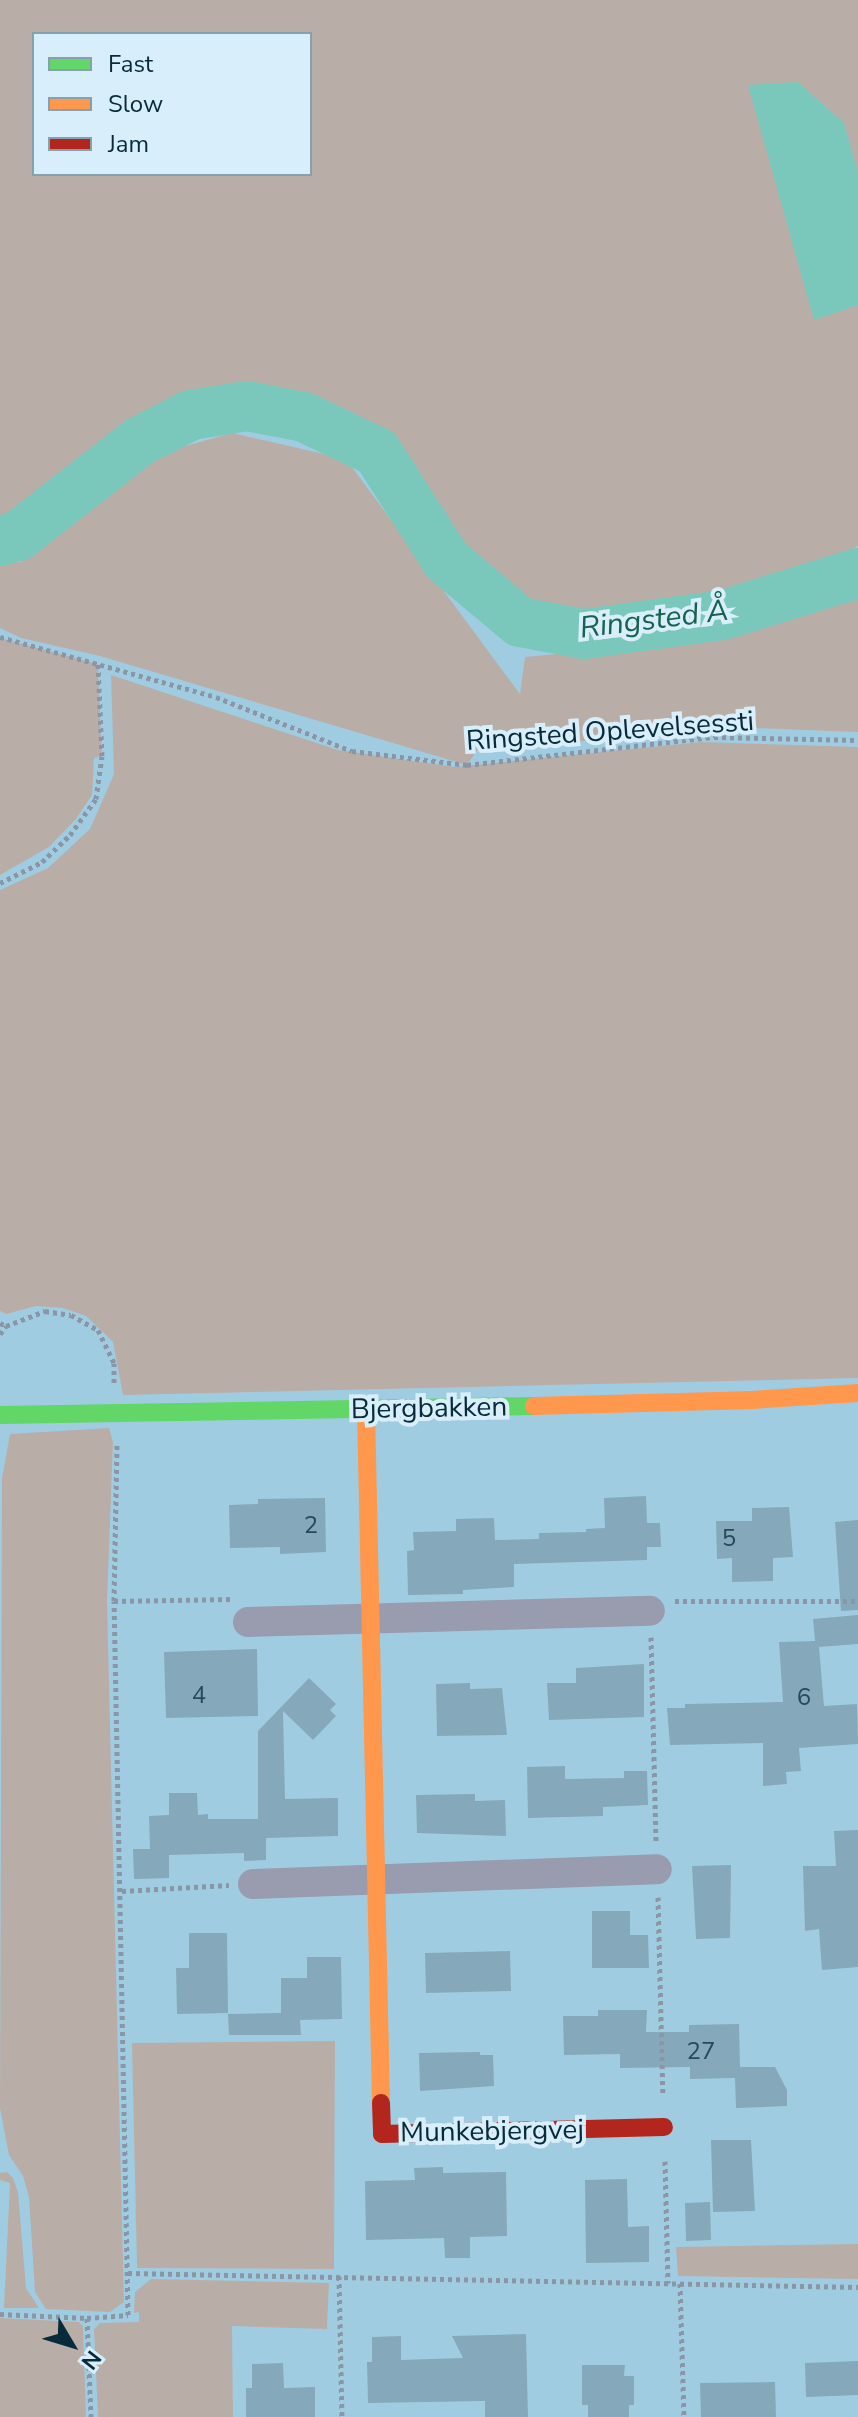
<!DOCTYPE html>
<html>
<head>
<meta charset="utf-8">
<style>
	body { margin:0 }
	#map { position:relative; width:858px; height:2417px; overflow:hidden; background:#a0cce2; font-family:"Nunito Sans",sans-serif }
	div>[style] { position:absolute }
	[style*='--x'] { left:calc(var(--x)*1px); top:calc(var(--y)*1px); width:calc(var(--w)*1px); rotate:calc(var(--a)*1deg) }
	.green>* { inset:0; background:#b9aea7 }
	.water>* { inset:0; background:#7ac8bb }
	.river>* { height:50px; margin:-25px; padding:0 25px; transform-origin:25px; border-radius:25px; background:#7ac8bb }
	.building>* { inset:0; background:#85a9ba }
	.path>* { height:5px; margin-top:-2.5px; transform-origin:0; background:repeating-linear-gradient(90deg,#8a96a6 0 4px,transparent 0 8px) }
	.street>* { height:30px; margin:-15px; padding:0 15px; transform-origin:15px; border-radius:15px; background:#989cae }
	.fast>* { height:18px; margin:-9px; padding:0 9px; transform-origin:9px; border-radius:9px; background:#63d668 }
	.slow>* { height:18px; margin:-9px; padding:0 9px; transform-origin:9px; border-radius:9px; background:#ff974d }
	.jam>* { height:18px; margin:-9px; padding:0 9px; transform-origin:9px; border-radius:9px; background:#b3261e }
	span { translate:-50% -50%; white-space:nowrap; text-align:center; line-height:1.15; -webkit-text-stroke:8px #d8eefa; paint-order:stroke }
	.number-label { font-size:24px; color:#274a5b }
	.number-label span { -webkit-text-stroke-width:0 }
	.street-label { font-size:28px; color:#082b3b }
	.water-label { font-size:30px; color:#17624e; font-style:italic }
	.legend { position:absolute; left:32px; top:32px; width:280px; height:144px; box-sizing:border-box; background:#d8eefa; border:2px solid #85a0ae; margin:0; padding:10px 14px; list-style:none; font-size:24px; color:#082b3b }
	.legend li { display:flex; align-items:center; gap:16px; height:40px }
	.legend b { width:40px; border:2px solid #85a0ae }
	.north { position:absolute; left:32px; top:2305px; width:80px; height:80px; -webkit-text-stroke:6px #d8eefa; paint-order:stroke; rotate:128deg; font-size:22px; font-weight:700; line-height:32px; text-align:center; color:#082b3b }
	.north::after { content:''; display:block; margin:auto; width:28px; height:36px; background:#082b3b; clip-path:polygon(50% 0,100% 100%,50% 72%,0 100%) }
</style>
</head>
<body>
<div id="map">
	<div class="green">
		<div style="clip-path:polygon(evenodd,0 0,858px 0,858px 546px,829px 561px,737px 588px,602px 611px,546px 608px,508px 597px,448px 536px,387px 447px,342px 422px,261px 393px,188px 399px,100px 444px,16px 519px,0 527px,0 0,34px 34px,310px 34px,310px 174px,34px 174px,34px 34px)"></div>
		<div style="clip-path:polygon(232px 433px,346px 459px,520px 694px,525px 657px,681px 642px,780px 621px,858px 590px,858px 732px,754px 728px,652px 734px,536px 746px,480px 746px,467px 765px,100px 656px,21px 638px,0 628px,0 563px,21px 562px,135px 460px)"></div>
		<div style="clip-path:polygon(0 638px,98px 664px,102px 756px,94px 758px,92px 795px,76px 819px,49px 847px,0 875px)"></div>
		<div style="clip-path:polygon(111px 675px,338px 750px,455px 767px,701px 742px,858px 747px,858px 1378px,123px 1395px,113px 1342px,86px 1316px,63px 1308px,36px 1306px,6px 1314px,0 1311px,0 890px,48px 868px,90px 829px,114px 774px)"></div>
		<div style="clip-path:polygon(109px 1428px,113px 1442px,107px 1601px,124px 2302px,110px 2312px,46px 2309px,35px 2292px,29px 2197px,23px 2176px,9px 2155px,0 2108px,2px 1478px,10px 1434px)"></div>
		<div style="clip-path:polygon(335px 2041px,334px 2269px,137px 2268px,132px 2043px)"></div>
		<div style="clip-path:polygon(7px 2172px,13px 2178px,18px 2192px,26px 2288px,39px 2308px,4px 2308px,10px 2183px,0 2180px,0 2173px)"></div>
		<div style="clip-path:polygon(858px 2244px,858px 2279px,678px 2276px,676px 2247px)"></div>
		<div style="clip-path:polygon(151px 2279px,329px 2283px,327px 2329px,232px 2326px,233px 2417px,98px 2417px,94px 2329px,100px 2323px,139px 2322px,139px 2312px,134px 2313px,135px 2292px)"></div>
		<div style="clip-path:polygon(0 2318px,79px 2322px,83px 2326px,86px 2417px,0 2417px)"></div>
	</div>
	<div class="water">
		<div style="clip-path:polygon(798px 82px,844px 123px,858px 172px,858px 305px,814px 320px,748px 85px)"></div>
	</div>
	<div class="river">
		<div style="--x:0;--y:541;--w:19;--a:-16"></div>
		<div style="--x:18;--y:536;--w:155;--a:-37.9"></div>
		<div style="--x:140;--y:441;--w:57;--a:-27"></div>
		<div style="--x:191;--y:415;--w:57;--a:-9.1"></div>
		<div style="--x:247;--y:406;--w:58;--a:10.9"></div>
		<div style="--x:304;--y:417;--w:81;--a:25.6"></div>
		<div style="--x:377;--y:452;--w:130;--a:57.3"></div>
		<div style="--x:447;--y:561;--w:95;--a:39.9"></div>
		<div style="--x:520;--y:622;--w:65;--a:10.6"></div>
		<div style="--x:584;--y:634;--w:140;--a:-7.8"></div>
		<div style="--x:723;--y:615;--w:141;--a:-17.3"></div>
	</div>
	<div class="building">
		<div style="clip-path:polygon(646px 1496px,647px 1523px,660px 1523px,661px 1547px,647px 1547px,647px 1560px,514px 1564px,514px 1587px,463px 1590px,463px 1594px,408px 1595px,407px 1551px,414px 1550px,413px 1532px,456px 1531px,456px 1519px,494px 1518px,495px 1540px,539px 1539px,539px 1533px,586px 1532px,586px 1529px,605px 1528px,604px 1498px)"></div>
		<div style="clip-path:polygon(325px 1498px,326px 1552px,280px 1554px,280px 1547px,230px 1548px,229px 1505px,258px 1504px,258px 1499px)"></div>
		<div style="clip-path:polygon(789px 1507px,793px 1557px,773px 1558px,773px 1581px,732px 1582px,732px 1558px,717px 1559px,716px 1521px,752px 1521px,752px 1508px)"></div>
		<div style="clip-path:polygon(858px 1520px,858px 1610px,841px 1611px,835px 1522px)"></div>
		<div style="clip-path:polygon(858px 1615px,858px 1644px,819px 1647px,824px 1706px,857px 1704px,858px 1744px,799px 1748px,801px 1771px,786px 1772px,787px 1784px,763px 1786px,763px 1743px,670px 1745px,667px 1708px,685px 1708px,685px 1704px,783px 1702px,779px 1642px,815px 1641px,813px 1619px)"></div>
		<div style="clip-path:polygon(257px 1649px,258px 1716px,166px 1718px,164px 1652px)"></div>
		<div style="clip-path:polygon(644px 1664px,644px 1717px,549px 1720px,547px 1683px,576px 1683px,576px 1668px)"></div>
		<div style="clip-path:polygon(309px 1678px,336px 1704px,330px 1710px,336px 1716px,313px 1740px,283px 1711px,285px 1799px,338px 1798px,338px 1836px,266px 1838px,266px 1860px,244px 1861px,244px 1853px,169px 1855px,169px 1878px,134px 1879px,133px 1849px,150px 1849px,149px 1816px,169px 1815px,169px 1793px,197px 1793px,198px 1815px,208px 1814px,208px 1819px,258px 1819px,258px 1731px)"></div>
		<div style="clip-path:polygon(470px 1683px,470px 1689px,502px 1688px,507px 1735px,437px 1736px,436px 1684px)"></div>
		<div style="clip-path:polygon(565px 1766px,565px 1779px,624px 1778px,624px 1771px,647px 1771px,648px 1805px,603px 1807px,603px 1816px,528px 1818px,527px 1767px)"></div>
		<div style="clip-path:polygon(475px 1794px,475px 1801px,505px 1800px,506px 1836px,417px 1833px,416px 1795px)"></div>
		<div style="clip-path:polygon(858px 1830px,858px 1967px,822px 1970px,819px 1929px,805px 1931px,803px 1866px,836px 1866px,834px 1831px)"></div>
		<div style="clip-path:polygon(731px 1865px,730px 1938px,696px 1939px,692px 1866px)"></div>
		<div style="clip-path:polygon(592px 1911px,630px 1911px,630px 1935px,648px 1935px,649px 1968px,592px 1968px)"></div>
		<div style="clip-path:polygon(189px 1933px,227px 1933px,228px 2013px,177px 2014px,176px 1968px,189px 1968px)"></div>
		<div style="clip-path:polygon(510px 1951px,511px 1991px,426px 1993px,425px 1953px)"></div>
		<div style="clip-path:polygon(307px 1957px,341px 1957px,342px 2019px,300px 2020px,301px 2035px,229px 2035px,228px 2014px,281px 2013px,281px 1978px,307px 1978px)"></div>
		<div style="clip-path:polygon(598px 2010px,647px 2010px,646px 2032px,689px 2032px,689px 2025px,739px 2024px,740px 2067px,775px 2067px,787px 2090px,787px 2106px,736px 2108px,735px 2078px,690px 2079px,690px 2067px,620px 2068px,620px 2054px,564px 2055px,563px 2016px,598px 2016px)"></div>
		<div style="clip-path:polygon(480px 2052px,480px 2055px,493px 2055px,494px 2086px,420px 2091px,419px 2053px)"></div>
		<div style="clip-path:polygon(711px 2140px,751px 2140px,755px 2211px,713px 2212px)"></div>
		<div style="clip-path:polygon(443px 2167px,443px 2173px,506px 2172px,507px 2236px,470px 2237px,470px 2258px,445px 2258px,444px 2238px,366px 2240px,365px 2181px,415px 2180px,414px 2168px)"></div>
		<div style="clip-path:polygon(627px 2179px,628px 2227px,649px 2226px,649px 2262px,586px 2263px,585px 2180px)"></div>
		<div style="clip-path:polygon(710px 2202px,711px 2240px,686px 2241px,685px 2203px)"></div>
		<div style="clip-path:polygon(526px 2334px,528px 2417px,485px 2417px,485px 2401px,368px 2403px,367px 2362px,372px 2362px,372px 2337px,401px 2336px,401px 2360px,463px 2358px,452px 2336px)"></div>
		<div style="clip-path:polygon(858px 2361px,858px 2395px,806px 2397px,805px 2363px)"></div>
		<div style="clip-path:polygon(283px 2363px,284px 2388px,315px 2387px,315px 2417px,246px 2417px,246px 2388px,252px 2388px,252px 2364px)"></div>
		<div style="clip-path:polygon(582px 2365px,625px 2365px,624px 2376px,634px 2376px,634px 2405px,629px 2405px,629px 2417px,588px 2417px,588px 2405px,582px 2405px)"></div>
		<div style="clip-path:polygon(775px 2382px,776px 2417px,701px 2417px,700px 2383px)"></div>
	</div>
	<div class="path">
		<div style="--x:0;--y:637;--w:224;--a:15.5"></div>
		<div style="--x:216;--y:697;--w:146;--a:21.7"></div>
		<div style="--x:352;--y:751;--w:116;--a:6.9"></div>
		<div style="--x:467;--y:765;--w:249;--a:-6.5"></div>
		<div style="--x:714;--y:737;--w:144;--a:1.2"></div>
		<div style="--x:0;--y:883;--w:47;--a:-26.6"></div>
		<div style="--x:42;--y:862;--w:39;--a:-44"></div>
		<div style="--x:70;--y:835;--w:44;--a:-54.2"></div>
		<div style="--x:96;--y:799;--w:43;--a:-82.1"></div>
		<div style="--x:102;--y:756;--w:92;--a:-92.5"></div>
		<div style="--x:0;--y:1323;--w:7;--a:27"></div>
		<div style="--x:6;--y:1326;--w:42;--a:-21"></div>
		<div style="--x:45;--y:1311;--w:26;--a:9"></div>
		<div style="--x:71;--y:1315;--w:31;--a:29"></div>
		<div style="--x:98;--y:1330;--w:37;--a:64"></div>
		<div style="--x:114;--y:1363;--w:20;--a:90"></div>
		<div style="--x:0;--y:1334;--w:10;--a:-53"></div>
		<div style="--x:114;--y:1601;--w:119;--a:-1"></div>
		<div style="--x:675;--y:1601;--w:183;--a:0"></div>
		<div style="--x:651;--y:1637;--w:206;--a:88.6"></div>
		<div style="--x:122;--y:1891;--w:107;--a:-3.2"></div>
		<div style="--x:658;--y:1897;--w:198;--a:88.6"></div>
		<div style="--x:665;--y:2161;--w:122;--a:88.6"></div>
		<div style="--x:128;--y:2273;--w:730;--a:1.1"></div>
		<div style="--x:339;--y:2276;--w:141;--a:88.8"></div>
		<div style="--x:680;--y:2283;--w:134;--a:88.3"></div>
		<div style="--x:0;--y:2314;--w:87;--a:2.6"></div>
		<div style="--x:87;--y:2318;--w:41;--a:-4.2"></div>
		<div style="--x:128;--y:2315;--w:714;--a:-91.12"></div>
		<div style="--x:114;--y:1601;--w:156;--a:-88.9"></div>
		<div style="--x:87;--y:2318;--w:99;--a:87.7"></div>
	</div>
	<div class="street">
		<div style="--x:248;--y:1622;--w:402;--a:-1.6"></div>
		<div style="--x:253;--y:1884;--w:404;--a:-2.1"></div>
	</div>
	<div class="fast">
		<div style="--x:0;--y:1415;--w:534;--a:-0.97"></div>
	</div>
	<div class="slow">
		<div style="--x:534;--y:1406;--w:218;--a:-1.6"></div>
		<div style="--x:752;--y:1400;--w:106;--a:-3.8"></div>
		<div style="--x:366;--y:1410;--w:693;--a:88.76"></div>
	</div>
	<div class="jam">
		<div style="--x:381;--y:2103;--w:31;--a:88"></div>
		<div style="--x:382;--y:2134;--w:282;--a:-1.4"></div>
	</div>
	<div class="number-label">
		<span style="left:311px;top:1526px">2</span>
		<span style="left:729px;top:1539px">5</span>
		<span style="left:199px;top:1696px">4</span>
		<span style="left:804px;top:1698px">6</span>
		<span style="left:701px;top:2052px">27</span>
	</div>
	<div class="street-label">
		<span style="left:610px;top:731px;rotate:-4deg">Ringsted Oplevelsessti</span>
		<span style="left:429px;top:1408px;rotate:-1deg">Bjergbakken</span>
		<span style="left:492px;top:2131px;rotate:-1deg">Munkebjergvej</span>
	</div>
	<div class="water-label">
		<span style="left:654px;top:620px;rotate:-7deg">Ringsted Å</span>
	</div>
	<ul class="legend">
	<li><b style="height:10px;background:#63d668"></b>Fast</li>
	<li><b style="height:10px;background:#ff974d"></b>Slow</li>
	<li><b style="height:10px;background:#b3261e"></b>Jam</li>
	</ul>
	<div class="north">N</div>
</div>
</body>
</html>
